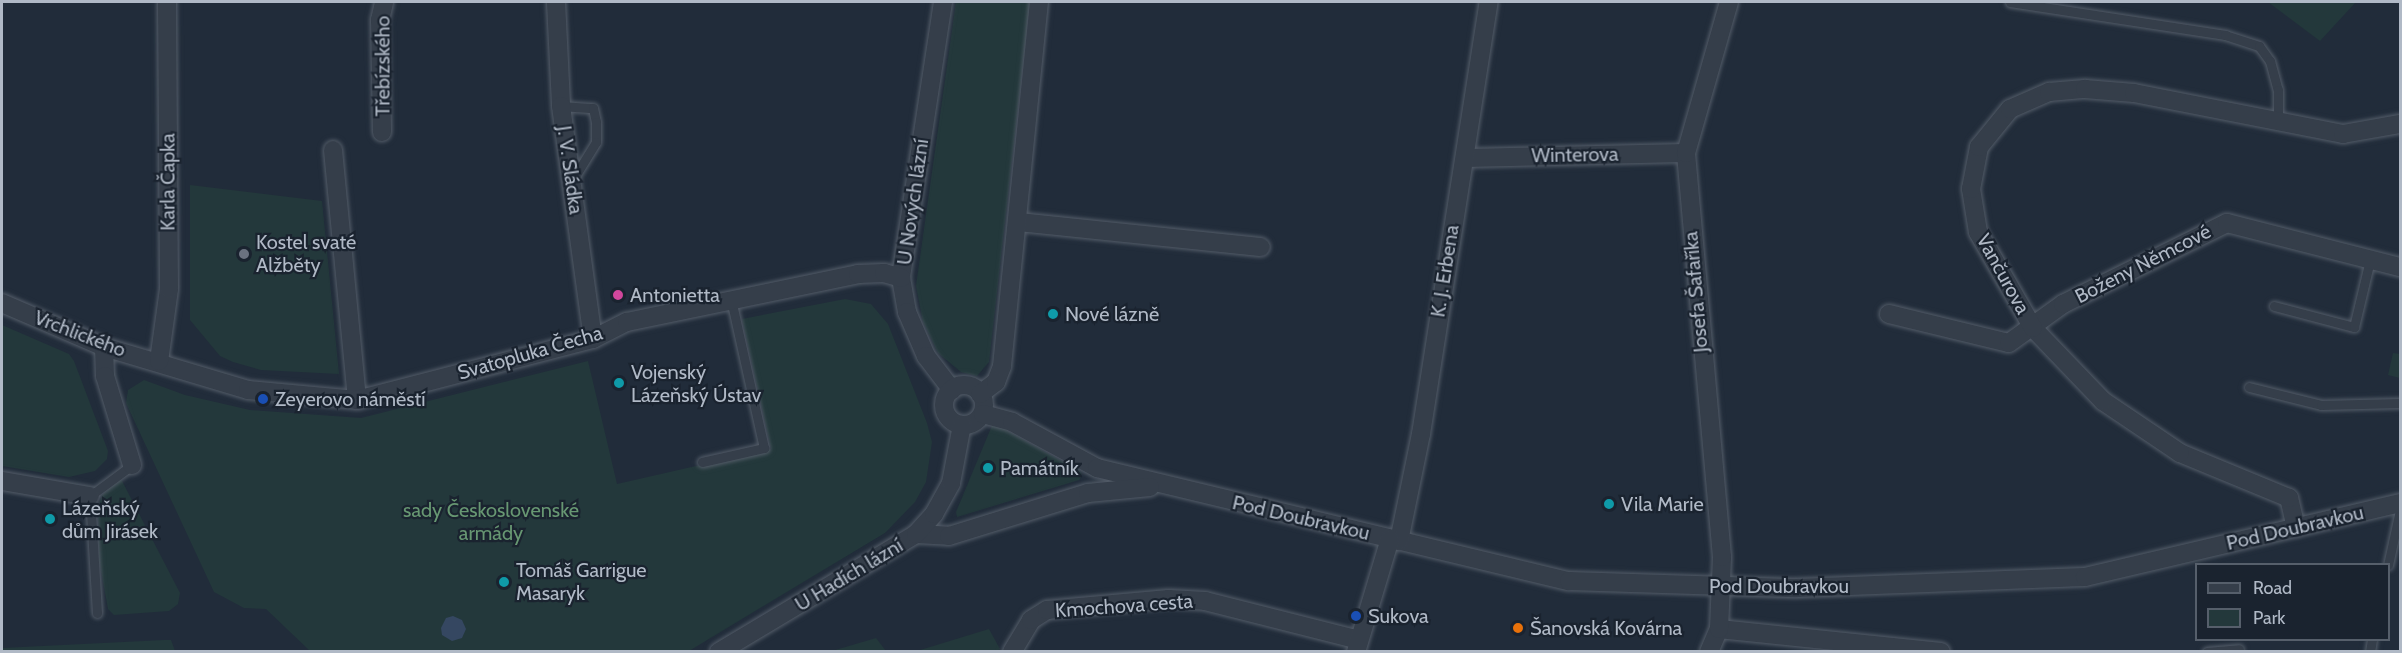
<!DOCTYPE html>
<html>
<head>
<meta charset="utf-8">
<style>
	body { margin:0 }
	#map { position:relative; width:2402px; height:653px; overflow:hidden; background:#212c3a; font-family:Cabin,sans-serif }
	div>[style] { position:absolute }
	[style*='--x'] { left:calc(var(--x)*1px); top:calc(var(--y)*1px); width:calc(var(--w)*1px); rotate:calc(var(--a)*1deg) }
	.green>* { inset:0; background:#23383b }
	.water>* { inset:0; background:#354761 }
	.roads { filter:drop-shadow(0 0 2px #535c68) drop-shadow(0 0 2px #535c68) }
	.lane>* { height:9px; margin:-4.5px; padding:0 4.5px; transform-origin:4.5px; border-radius:4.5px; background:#353e4a }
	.street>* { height:18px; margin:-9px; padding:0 9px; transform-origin:9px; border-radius:9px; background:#353e4a }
	.street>.ring { margin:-9px; padding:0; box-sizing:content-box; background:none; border:18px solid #353e4a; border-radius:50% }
	.dots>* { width:16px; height:16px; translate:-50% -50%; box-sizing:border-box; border:3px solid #1a232f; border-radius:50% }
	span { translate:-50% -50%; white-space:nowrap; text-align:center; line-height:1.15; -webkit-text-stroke:4.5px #1a232f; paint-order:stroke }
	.street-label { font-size:20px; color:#b0b9c6 }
	.poi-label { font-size:20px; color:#b0b9c6 }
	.left { translate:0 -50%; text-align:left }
	.park-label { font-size:20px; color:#679772 }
	.frame { position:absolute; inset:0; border:3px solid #b0b9c6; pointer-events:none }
	.legend { position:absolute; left:2195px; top:563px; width:195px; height:78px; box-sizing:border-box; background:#1a232f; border:2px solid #565f6b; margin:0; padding:8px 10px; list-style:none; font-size:18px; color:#b0b9c6 }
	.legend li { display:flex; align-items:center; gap:12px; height:30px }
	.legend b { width:30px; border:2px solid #565f6b }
</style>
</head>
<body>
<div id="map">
	<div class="green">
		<div style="clip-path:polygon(956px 2px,1030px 2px,989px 362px,977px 376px,961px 372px,938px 353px,923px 322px,916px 286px)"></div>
		<div style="clip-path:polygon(2268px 2px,2356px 2px,2320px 41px)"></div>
		<div style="clip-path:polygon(190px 185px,322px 201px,339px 374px,261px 370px,233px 362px,220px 356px,190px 320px)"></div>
		<div style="clip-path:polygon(845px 299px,871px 304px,888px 324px,927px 423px,932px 442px,926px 482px,915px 502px,885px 533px,689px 651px,310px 651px,266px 609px,244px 608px,214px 592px,126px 403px,128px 390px,144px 380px,185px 395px,250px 410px,361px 418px,588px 361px,617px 484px,771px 449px,742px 319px)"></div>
		<div style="clip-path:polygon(2px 325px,69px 354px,74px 361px,108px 451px,107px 459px,95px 471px,69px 477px,2px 466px)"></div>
		<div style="clip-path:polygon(2393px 353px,2400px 354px,2400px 378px,2388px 375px)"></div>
		<div style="clip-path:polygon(993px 423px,1080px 471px,1082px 476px,1079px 480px,957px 517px,956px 512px)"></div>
		<div style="clip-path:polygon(121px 479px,180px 593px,178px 604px,169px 611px,114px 615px,108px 609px,99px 560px,98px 506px,103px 494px)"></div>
		<div style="clip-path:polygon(989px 629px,1000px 649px,996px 651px,917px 651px)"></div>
		<div style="clip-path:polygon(876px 638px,886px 651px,832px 651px)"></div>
		<div style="clip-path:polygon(164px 640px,171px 640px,175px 651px,2px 651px,2px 648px)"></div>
	</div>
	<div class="water">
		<div style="clip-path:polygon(453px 616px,462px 620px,466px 629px,462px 638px,452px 641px,442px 635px,441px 628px,446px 618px)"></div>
	</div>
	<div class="roads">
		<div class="lane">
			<div style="--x:2010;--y:2;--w:218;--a:8.7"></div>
			<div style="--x:2225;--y:35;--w:36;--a:18"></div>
			<div style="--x:2259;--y:46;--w:19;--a:54"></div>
			<div style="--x:2270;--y:61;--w:30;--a:75"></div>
			<div style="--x:2278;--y:90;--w:31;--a:90"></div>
			<div style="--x:561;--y:106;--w:32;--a:4"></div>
			<div style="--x:593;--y:108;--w:14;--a:78"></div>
			<div style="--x:596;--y:122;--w:20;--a:90"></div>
			<div style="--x:596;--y:142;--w:46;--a:121.6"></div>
			<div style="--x:2274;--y:306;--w:83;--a:14.7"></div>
			<div style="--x:2354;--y:327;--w:69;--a:-76.6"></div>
			<div style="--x:2249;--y:387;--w:74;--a:14"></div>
			<div style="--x:2321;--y:405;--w:79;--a:-1.5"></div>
			<div style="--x:702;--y:462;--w:64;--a:-12.7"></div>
			<div style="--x:764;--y:448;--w:153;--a:-102.5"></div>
			<div style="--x:2388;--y:565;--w:56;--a:-77.7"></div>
			<div style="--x:97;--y:613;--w:117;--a:-93.4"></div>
			<div style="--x:90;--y:496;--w:52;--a:-36.4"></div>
			<div style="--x:2207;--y:652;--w:32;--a:-5"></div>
			<div style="--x:2370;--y:652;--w:12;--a:-81"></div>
		</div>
		<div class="street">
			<div style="--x:556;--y:2;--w:104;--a:87.2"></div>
			<div style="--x:561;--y:106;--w:235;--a:82.2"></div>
			<div style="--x:943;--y:2;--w:279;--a:98.7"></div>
			<div style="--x:901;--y:278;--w:35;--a:80"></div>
			<div style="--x:907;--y:312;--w:48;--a:66.6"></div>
			<div style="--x:926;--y:356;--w:43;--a:52.6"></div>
			<div style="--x:382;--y:132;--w:112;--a:-91"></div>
			<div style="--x:380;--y:20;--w:18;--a:-77"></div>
			<div style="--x:333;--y:150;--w:251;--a:84.5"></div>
			<div style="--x:1465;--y:158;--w:221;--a:-1.3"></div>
			<div style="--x:1018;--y:222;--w:244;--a:5.9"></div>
			<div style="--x:2;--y:303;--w:111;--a:23.3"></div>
			<div style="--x:104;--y:347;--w:150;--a:16.6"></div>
			<div style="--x:248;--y:390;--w:109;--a:5.2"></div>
			<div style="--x:357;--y:400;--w:244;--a:-14.5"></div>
			<div style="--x:593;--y:339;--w:38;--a:-27"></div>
			<div style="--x:627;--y:322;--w:236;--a:-11.7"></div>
			<div style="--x:858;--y:274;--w:26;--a:-2"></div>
			<div style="--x:884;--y:273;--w:18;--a:16"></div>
			<div style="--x:1889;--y:314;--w:123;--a:13.6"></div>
			<div style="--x:2009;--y:343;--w:67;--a:-35.8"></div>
			<div style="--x:2063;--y:304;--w:183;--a:-26.3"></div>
			<div style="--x:2227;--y:223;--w:179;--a:14.3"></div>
			<div style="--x:104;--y:347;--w:29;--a:88"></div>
			<div style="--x:105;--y:376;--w:93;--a:73.1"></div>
			<div style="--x:159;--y:361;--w:73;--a:-82.1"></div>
			<div style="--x:169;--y:289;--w:287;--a:-90.4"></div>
			<div class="ring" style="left:944px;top:385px;width:22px;height:22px"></div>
			<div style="--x:980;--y:394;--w:20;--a:-37"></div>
			<div style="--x:996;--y:382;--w:17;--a:-69"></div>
			<div style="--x:1002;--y:366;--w:366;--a:-84.2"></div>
			<div style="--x:983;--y:414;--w:30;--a:15"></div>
			<div style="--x:1012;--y:422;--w:97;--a:28.4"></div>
			<div style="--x:1097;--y:468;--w:485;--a:13.5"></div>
			<div style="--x:1569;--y:581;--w:228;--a:1.8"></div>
			<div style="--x:1797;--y:588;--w:288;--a:-2.2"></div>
			<div style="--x:2085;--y:577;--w:324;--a:-13.2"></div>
			<div style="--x:2;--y:481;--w:89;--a:9.7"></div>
			<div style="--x:2296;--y:528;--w:31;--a:-103"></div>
			<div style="--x:2289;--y:498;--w:118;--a:-157.6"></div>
			<div style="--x:2180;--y:453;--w:93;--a:-146"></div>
			<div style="--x:2103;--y:401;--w:101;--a:-133.8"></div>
			<div style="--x:2033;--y:328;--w:111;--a:-119.8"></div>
			<div style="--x:1978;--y:232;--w:44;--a:-99.2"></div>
			<div style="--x:1971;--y:189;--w:43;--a:-79.2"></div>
			<div style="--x:1979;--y:147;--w:49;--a:-50.8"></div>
			<div style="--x:2010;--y:109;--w:43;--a:-23.6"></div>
			<div style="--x:2049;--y:92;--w:36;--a:-5"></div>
			<div style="--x:2085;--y:89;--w:49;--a:4.7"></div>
			<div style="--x:2134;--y:93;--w:213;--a:11.1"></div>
			<div style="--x:2343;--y:134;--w:58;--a:-10"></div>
			<div style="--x:916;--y:534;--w:33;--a:3"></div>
			<div style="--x:949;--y:536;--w:145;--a:-17.2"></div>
			<div style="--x:1088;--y:493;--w:62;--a:-5.5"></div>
			<div style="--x:1399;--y:541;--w:109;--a:-78.4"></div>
			<div style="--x:1421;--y:434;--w:437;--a:-81.1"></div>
			<div style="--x:1719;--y:629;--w:223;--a:5.9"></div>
			<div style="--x:719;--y:652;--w:230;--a:-30.9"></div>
			<div style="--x:916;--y:534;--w:27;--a:-48"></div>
			<div style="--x:934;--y:514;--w:35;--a:-61"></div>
			<div style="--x:951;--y:483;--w:59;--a:-79.3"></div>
			<div style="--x:1012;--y:652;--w:37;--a:-59"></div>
			<div style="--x:1031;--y:620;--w:19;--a:-32"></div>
			<div style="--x:1047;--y:610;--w:122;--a:-5.2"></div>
			<div style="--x:1169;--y:599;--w:36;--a:3"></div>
			<div style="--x:1205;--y:601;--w:159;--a:14.2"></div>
			<div style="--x:1356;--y:652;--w:118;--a:-73.3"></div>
			<div style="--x:1709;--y:652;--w:25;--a:-67"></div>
			<div style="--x:1719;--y:629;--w:72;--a:-87.6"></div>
			<div style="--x:1722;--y:557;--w:406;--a:-95.1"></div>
			<div style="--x:1686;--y:153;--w:157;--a:-74.1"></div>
		</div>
	</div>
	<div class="dots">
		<div style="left:244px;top:254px;background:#6b7280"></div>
		<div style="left:618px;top:295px;background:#d1479c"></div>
		<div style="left:1053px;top:314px;background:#0f9aa8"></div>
		<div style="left:619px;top:383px;background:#0f9aa8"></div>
		<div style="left:263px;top:399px;background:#1a4fb4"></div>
		<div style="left:988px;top:468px;background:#0f9aa8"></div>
		<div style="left:1609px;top:504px;background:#0f9aa8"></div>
		<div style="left:50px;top:519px;background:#0f9aa8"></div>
		<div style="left:504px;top:582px;background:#0f9aa8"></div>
		<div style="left:1356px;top:616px;background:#1a4fb4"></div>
		<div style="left:1518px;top:628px;background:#e8710a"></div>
	</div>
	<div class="street-label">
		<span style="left:383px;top:66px;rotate:-90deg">Třebízského</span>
		<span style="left:1575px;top:155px;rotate:-1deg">Winterova</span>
		<span style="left:570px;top:170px;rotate:82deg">J. V. Sládka</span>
		<span style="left:168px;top:182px;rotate:-90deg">Karla Čapka</span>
		<span style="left:913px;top:202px;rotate:-82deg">U Nových lázní</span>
		<span style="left:2143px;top:264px;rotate:-27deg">Boženy Němcové</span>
		<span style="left:1445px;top:271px;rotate:-81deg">K. J. Erbena</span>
		<span style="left:2003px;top:274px;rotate:61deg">Vančurova</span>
		<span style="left:1696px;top:292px;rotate:-95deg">Josefa Šafaříka</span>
		<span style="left:80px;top:334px;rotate:21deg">Vrchlického</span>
		<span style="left:530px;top:353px;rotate:-16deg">Svatopluka Čecha</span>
		<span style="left:1301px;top:518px;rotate:13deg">Pod Doubravkou</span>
		<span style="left:2295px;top:528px;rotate:-13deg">Pod Doubravkou</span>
		<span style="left:849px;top:575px;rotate:-31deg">U Hadích lázní</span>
		<span style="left:1779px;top:586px">Pod Doubravkou</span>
		<span style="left:1124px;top:606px;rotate:-4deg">Kmochova cesta</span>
	</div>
	<div class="poi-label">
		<span class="left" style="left:256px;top:254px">Kostel svaté<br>Alžběty</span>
		<span class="left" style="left:630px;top:295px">Antonietta</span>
		<span class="left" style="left:1065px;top:314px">Nové lázně</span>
		<span class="left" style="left:631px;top:384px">Vojenský<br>Lázeňský Ústav</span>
		<span class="left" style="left:275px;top:399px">Zeyerovo náměstí</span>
		<span class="left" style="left:1000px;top:468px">Památník</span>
		<span class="left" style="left:1621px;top:504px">Vila Marie</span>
		<span class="left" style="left:62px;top:520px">Lázeňský<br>dům Jirásek</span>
		<span class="left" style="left:516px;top:582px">Tomáš Garrigue<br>Masaryk</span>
		<span class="left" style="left:1368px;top:616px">Sukova</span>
		<span class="left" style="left:1530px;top:628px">Šanovská Kovárna</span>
	</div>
	<div class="park-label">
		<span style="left:491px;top:522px">sady Československé<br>armády</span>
	</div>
	<div class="frame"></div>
	<ul class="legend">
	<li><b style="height:8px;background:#353e4a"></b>Road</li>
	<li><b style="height:16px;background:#23383b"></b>Park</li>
	</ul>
</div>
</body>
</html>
